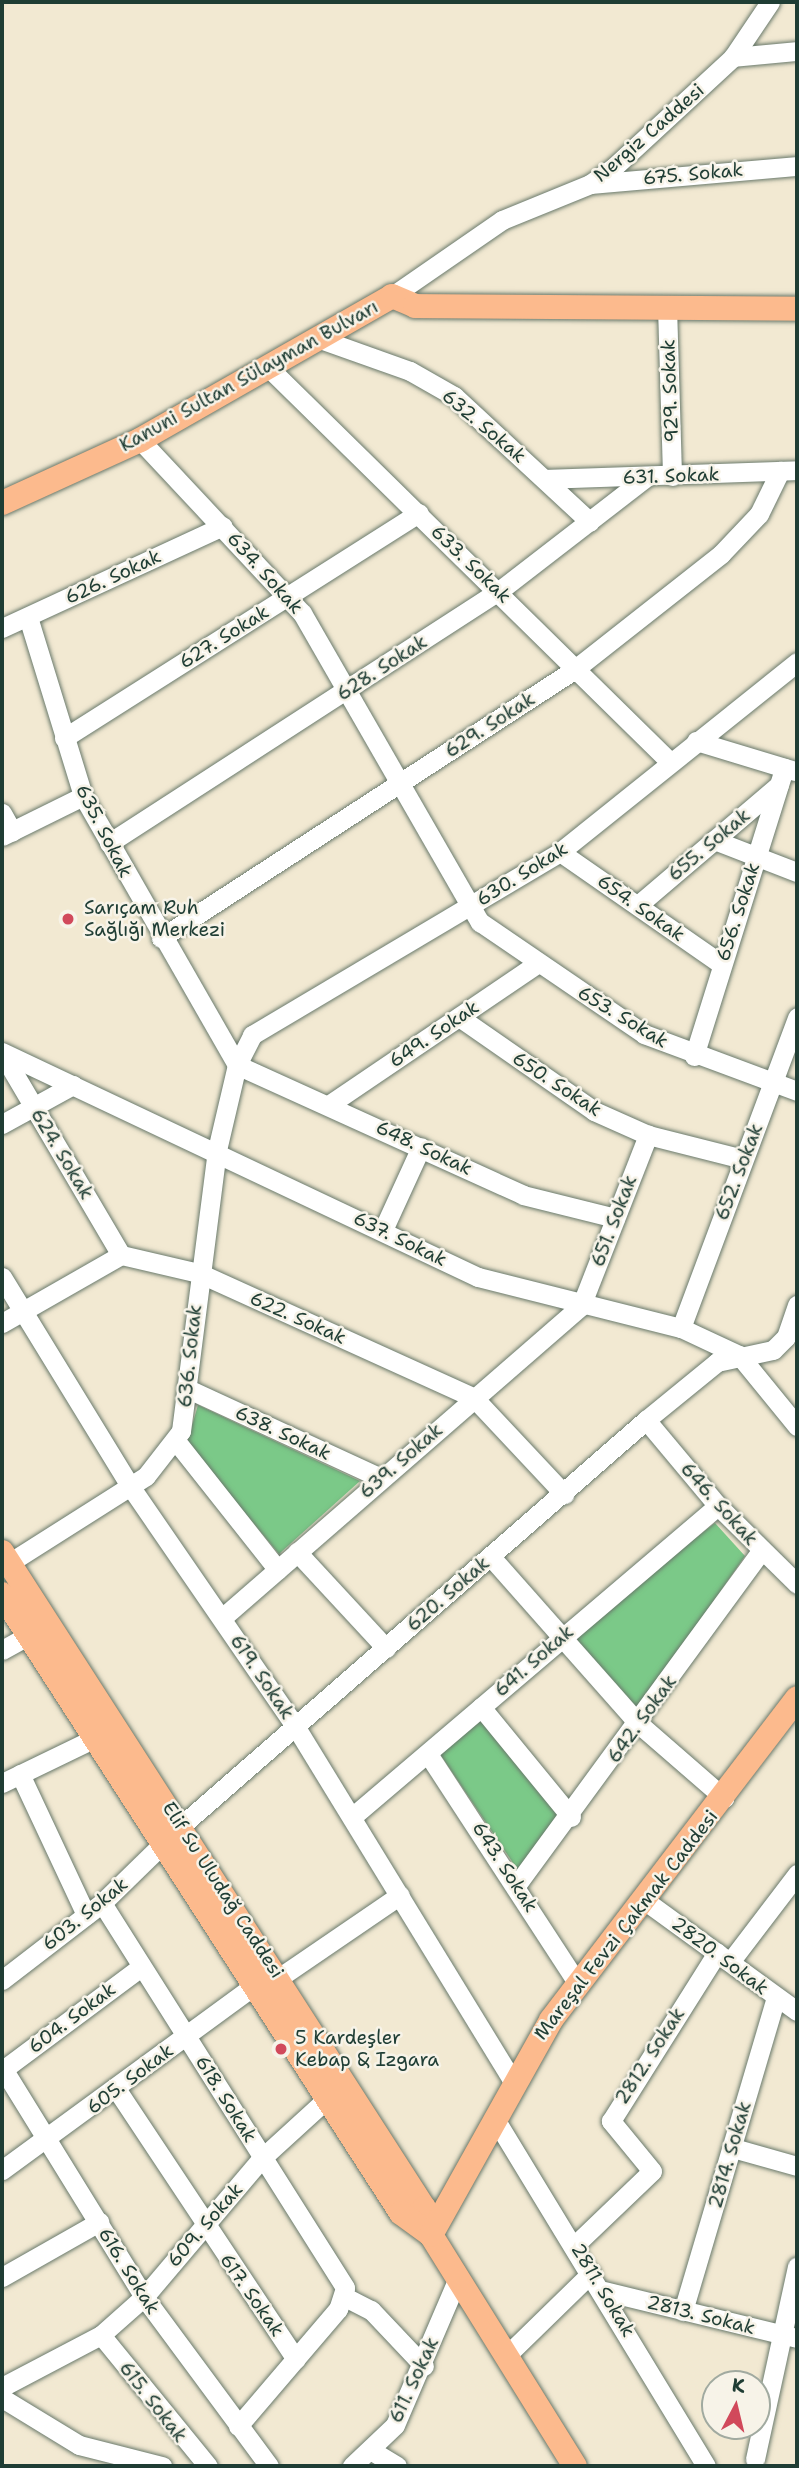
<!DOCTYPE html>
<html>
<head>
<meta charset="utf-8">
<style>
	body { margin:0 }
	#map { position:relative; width:799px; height:2468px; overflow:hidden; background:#f2e9d2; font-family:"Shantell Sans",sans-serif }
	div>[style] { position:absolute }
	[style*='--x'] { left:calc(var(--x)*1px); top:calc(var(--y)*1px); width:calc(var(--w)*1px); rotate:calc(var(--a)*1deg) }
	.green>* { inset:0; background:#7bc988 }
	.roads { filter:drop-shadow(0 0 2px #69796b) drop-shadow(0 0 2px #69796b) }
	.minor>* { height:19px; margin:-9.5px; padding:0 9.5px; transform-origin:9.5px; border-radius:9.5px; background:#fff }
	.major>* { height:24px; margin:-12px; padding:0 12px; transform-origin:12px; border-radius:12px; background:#fcba8d }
	.dots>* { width:19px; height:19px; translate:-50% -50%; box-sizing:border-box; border:4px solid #f7f3e8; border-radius:50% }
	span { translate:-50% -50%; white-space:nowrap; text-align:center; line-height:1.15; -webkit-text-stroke:5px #f7f3e8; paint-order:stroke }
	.street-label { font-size:19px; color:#1f3d34 }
	.poi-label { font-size:19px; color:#1f3d34 }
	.left { translate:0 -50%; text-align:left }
	.frame { position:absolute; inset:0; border:4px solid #1f3d34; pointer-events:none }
	.north { position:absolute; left:701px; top:2370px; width:70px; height:70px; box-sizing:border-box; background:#f7f3e8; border:2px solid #a1aaa0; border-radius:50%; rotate:7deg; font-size:19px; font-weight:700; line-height:28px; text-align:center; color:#1f3d34 }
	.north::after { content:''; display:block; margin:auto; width:24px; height:32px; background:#d1495b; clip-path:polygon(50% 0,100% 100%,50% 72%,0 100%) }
</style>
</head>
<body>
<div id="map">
	<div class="green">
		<div style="clip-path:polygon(198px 1405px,360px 1481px,279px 1554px,187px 1443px)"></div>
		<div style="clip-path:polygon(715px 1523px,745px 1556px,638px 1709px,568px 1636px)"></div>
		<div style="clip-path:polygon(481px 1718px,562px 1817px,517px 1869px,440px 1754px)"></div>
	</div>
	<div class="roads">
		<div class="minor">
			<div style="--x:733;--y:57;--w:64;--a:-5.4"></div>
			<div style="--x:591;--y:184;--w:207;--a:-5"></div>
			<div style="--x:392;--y:296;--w:134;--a:-34.6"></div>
			<div style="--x:502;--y:220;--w:95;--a:-22.2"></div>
			<div style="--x:590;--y:184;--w:29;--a:-35"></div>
			<div style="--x:614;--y:167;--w:162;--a:-42.7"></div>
			<div style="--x:733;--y:57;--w:66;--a:-56.1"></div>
			<div style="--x:667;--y:306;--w:170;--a:88.3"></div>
			<div style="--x:323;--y:340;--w:92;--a:19.6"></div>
			<div style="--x:410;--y:371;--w:51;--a:29.6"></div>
			<div style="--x:454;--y:396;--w:185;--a:42.8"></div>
			<div style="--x:270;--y:369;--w:559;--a:44.49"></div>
			<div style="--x:140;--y:440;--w:237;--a:46.9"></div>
			<div style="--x:302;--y:613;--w:357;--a:60.1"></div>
			<div style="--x:480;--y:922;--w:199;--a:34.3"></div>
			<div style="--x:644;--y:1034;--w:163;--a:20.4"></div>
			<div style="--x:545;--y:479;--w:252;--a:-2"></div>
			<div style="--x:28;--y:617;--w:187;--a:72.9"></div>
			<div style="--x:83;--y:796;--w:310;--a:60.2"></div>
			<div style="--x:2;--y:628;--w:243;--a:-24.8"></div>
			<div style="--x:64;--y:738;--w:420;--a:-32.4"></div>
			<div style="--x:696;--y:741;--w:103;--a:16.9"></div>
			<div style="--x:2;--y:813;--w:21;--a:61"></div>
			<div style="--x:2;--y:836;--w:90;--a:-26.3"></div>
			<div style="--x:714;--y:840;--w:89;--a:21.1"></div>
			<div style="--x:109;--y:843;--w:464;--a:-32.9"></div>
			<div style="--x:499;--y:591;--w:185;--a:-37.7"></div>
			<div style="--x:560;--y:852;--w:196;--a:34.8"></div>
			<div style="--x:638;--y:905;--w:185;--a:-40.4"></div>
			<div style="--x:161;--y:938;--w:494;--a:-33"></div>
			<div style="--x:575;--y:669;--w:186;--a:-38.2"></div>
			<div style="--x:721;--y:554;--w:55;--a:-46.5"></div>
			<div style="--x:759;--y:514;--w:48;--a:-64"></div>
			<div style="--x:459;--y:1017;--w:165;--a:34.8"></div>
			<div style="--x:594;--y:1111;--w:59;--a:24"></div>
			<div style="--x:648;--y:1135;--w:98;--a:14.2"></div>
			<div style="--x:2;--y:1052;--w:526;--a:25.3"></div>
			<div style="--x:478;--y:1277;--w:209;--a:14.1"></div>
			<div style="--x:681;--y:1328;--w:64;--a:25"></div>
			<div style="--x:739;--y:1355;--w:92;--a:50.8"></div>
			<div style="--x:2;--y:1053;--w:234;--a:59.5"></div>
			<div style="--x:694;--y:1056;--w:302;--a:-72.6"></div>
			<div style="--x:237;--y:1065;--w:314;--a:24.4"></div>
			<div style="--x:523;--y:1195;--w:95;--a:14"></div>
			<div style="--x:330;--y:1104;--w:251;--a:-34.1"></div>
			<div style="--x:2;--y:1124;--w:81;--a:-28.8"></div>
			<div style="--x:383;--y:1230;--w:91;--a:-65.4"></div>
			<div style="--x:2;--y:1277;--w:245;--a:58.5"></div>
			<div style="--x:130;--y:1486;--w:295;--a:55.5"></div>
			<div style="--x:297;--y:1729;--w:414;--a:58.5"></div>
			<div style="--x:2;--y:1323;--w:137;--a:-29.7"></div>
			<div style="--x:121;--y:1255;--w:80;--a:13"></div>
			<div style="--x:199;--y:1273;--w:302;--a:24.4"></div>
			<div style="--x:474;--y:1398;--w:132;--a:46.8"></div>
			<div style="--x:681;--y:1328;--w:332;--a:-69.5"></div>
			<div style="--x:186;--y:1388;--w:215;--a:24.8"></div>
			<div style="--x:646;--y:1420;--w:112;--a:50.1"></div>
			<div style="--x:718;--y:1506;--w:111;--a:44.6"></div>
			<div style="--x:176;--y:1441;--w:164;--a:51.7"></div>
			<div style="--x:297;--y:1552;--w:131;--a:47.2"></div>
			<div style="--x:491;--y:1557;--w:223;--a:48.5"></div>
			<div style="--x:639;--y:1724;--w:113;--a:41"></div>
			<div style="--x:9;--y:1563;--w:162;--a:-32.4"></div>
			<div style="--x:146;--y:1476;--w:57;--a:-52.1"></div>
			<div style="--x:181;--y:1431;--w:283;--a:-82.7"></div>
			<div style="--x:217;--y:1150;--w:87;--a:-76.8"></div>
			<div style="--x:237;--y:1065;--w:34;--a:-63"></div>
			<div style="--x:252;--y:1035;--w:358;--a:-30.7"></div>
			<div style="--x:560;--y:852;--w:304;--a:-38.7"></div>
			<div style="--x:222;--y:1618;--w:476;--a:-41"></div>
			<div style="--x:581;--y:1306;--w:184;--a:-68.6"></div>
			<div style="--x:2;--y:1650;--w:31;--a:-29"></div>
			<div style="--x:481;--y:1707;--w:142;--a:50.7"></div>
			<div style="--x:428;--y:1754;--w:273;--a:56.9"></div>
			<div style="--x:20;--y:1774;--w:156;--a:64.9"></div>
			<div style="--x:2;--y:1783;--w:101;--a:-25.8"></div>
			<div style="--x:352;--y:1817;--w:480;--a:-40.4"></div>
			<div style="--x:518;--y:1883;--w:411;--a:-53.8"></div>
			<div style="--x:644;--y:1900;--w:189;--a:36"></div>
			<div style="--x:102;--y:1903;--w:455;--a:57.7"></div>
			<div style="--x:345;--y:2288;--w:22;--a:108"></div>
			<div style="--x:338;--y:2309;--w:154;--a:130.5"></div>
			<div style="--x:730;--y:1962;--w:111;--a:-52.7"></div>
			<div style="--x:280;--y:1977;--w:145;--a:-34.3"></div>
			<div style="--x:2;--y:1980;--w:126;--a:-37.6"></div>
			<div style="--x:102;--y:1903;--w:112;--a:-44.3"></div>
			<div style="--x:182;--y:1825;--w:616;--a:-41.12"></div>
			<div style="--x:646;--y:1420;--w:92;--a:-39.2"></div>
			<div style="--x:717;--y:1362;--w:57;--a:-12.1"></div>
			<div style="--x:773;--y:1350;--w:18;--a:-45"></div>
			<div style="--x:786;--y:1337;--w:34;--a:-71"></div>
			<div style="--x:2;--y:2067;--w:270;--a:58.3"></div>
			<div style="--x:144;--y:2297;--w:210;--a:53.5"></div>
			<div style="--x:4;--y:2069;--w:171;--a:-36.7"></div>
			<div style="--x:117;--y:2090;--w:323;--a:56.4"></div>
			<div style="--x:495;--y:2119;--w:406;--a:58.7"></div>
			<div style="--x:733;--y:2148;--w:66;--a:15.7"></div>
			<div style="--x:2;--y:2170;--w:315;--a:-36.2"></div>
			<div style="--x:576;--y:2244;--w:105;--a:-43.8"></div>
			<div style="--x:652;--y:2171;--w:65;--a:-129.4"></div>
			<div style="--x:611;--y:2121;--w:199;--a:-57.8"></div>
			<div style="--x:2;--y:2277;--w:112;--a:-29.6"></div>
			<div style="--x:604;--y:2291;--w:199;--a:13.7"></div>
			<div style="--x:345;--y:2297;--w:29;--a:27"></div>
			<div style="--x:371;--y:2310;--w:77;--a:46.6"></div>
			<div style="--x:683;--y:2311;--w:327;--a:-73.5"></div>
			<div style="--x:101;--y:2335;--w:169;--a:50.8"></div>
			<div style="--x:505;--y:2357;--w:120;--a:-44.3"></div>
			<div style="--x:2;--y:2387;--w:112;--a:-27.7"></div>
			<div style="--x:101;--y:2335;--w:57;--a:-41.5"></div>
			<div style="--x:144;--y:2297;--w:182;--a:-49.7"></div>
			<div style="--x:262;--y:2158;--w:92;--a:-42.4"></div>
			<div style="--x:2;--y:2398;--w:90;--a:31.4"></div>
			<div style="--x:79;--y:2445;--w:86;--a:14.2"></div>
			<div style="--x:372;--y:2451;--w:29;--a:31"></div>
			<div style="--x:755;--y:2459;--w:197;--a:-77.7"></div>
			<div style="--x:352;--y:2466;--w:59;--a:-43.6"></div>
			<div style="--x:395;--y:2425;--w:158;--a:-66.8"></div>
		</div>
		<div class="major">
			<div style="--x:2;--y:503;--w:152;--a:-24.5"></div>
			<div style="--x:140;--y:440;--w:290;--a:-29.7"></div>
			<div style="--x:392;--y:296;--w:25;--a:23"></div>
			<div style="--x:415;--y:306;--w:382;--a:0.4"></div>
			<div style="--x:2;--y:1552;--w:780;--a:57.25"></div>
			<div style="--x:424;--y:2208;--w:28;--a:75"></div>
			<div style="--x:431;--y:2235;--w:272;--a:58.1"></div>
			<div style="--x:2;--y:1594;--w:736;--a:57.19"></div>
			<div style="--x:401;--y:2213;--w:37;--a:36"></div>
			<div style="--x:431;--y:2235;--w:246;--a:-60.8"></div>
			<div style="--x:551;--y:2020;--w:405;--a:-52.6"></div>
		</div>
	</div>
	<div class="dots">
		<div style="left:68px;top:919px;background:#d1495b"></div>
		<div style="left:281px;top:2049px;background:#d1495b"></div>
	</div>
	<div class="street-label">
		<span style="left:649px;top:133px;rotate:-41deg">Nergiz Caddesi</span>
		<span style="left:693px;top:174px;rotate:-5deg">675. Sokak</span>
		<span style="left:249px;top:376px;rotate:-29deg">Kanuni Sultan Sülayman Bulvarı</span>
		<span style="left:670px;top:391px;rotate:-92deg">929. Sokak</span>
		<span style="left:484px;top:426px;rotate:40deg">632. Sokak</span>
		<span style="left:671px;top:476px;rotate:-2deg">631. Sokak</span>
		<span style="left:471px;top:564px;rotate:44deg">633. Sokak</span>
		<span style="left:265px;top:573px;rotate:48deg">634. Sokak</span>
		<span style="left:113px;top:577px;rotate:-25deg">626. Sokak</span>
		<span style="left:224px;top:637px;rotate:-32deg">627. Sokak</span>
		<span style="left:382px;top:668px;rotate:-33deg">628. Sokak</span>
		<span style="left:490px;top:725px;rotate:-33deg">629. Sokak</span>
		<span style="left:104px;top:831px;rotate:63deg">635. Sokak</span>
		<span style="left:709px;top:845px;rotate:-40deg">655. Sokak</span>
		<span style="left:522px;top:874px;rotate:-32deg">630. Sokak</span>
		<span style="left:641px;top:908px;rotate:35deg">654. Sokak</span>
		<span style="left:738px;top:912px;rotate:-72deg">656. Sokak</span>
		<span style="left:623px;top:1017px;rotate:31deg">653. Sokak</span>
		<span style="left:434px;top:1034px;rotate:-34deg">649. Sokak</span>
		<span style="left:557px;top:1084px;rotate:33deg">650. Sokak</span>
		<span style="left:424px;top:1148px;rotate:25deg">648. Sokak</span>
		<span style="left:62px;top:1154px;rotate:59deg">624. Sokak</span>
		<span style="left:739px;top:1172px;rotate:-69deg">652. Sokak</span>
		<span style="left:614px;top:1221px;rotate:-69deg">651. Sokak</span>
		<span style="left:400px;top:1239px;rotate:26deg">637. Sokak</span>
		<span style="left:298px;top:1318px;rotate:24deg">622. Sokak</span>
		<span style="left:190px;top:1356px;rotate:-84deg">636. Sokak</span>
		<span style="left:283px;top:1433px;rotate:25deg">638. Sokak</span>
		<span style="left:401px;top:1461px;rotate:-41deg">639. Sokak</span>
		<span style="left:719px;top:1504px;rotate:48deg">646. Sokak</span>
		<span style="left:448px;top:1594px;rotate:-41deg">620. Sokak</span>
		<span style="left:534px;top:1661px;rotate:-41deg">641. Sokak</span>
		<span style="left:262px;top:1677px;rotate:56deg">619. Sokak</span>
		<span style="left:642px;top:1719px;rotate:-54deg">642. Sokak</span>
		<span style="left:505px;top:1867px;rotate:57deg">643. Sokak</span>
		<span style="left:223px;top:1890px;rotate:57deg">Elif Su Uludağ Caddesi</span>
		<span style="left:85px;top:1914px;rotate:-39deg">603. Sokak</span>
		<span style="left:626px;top:1925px;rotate:-52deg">Mareşal Fevzi Çakmak Caddesi</span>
		<span style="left:720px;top:1956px;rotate:37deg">2820. Sokak</span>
		<span style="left:72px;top:2018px;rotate:-37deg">604. Sokak</span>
		<span style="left:650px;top:2056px;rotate:-57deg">2812. Sokak</span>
		<span style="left:130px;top:2079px;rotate:-37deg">605. Sokak</span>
		<span style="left:226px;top:2099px;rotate:58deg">618. Sokak</span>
		<span style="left:730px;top:2155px;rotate:-74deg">2814. Sokak</span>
		<span style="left:205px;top:2225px;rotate:-49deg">609. Sokak</span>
		<span style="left:129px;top:2271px;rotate:58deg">616. Sokak</span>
		<span style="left:603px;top:2290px;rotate:59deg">2811. Sokak</span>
		<span style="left:252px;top:2295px;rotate:55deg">617. Sokak</span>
		<span style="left:701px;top:2315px;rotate:14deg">2813. Sokak</span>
		<span style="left:414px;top:2380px;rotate:-65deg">611. Sokak</span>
		<span style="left:153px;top:2402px;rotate:52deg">615. Sokak</span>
	</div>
	<div class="poi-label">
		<span class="left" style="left:84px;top:919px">Sarıçam Ruh<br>Sağlığı Merkezi</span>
		<span class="left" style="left:295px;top:2049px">5 Kardeşler<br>Kebap &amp; Izgara</span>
	</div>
	<div class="frame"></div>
	<div class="north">K</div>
</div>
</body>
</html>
